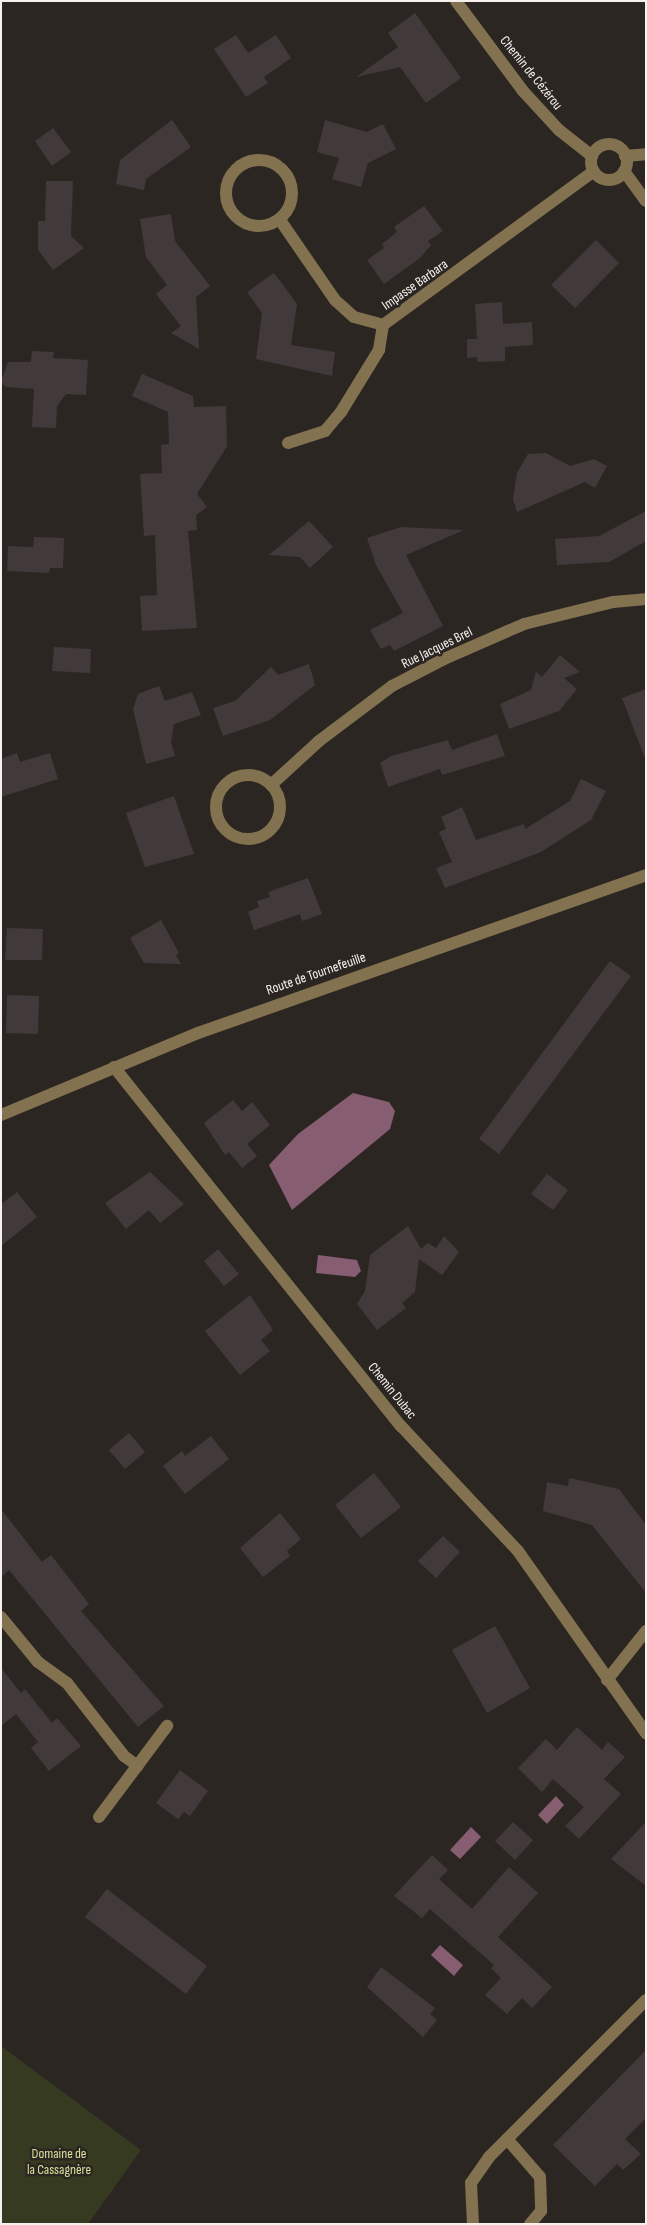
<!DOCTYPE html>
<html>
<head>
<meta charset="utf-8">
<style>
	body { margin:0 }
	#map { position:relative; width:647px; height:2225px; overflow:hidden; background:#2c2622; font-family:"Sofia Sans Condensed",sans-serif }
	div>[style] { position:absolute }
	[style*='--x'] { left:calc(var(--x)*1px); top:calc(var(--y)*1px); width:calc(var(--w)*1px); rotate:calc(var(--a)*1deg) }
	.green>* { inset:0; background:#363a20 }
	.water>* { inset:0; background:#875d71 }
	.building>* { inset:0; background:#423a3a }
	.minor>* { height:12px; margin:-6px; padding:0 6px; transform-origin:6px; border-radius:6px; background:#83724f }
	.minor>.ring { margin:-6px; padding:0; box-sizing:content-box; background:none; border:12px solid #83724f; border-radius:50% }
	span { translate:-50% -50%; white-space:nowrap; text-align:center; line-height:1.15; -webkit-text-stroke:5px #2c2622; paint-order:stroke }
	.street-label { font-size:14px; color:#f6f1ef }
	.park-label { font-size:14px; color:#d4e19b }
	.frame { position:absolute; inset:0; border:2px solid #f6f1ef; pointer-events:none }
</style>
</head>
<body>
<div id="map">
	<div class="green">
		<div style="clip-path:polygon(1px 2046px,141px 2150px,88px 2224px,1px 2224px)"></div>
	</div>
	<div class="water">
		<div style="clip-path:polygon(353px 1093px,389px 1102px,395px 1111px,390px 1129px,292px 1210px,269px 1165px,298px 1134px)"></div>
		<div style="clip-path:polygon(318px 1255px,357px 1260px,361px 1271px,355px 1277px,316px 1273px)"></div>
		<div style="clip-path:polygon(556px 1796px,564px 1805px,547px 1824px,538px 1815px)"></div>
		<div style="clip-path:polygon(471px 1827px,481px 1837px,460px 1859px,450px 1850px)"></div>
		<div style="clip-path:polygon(440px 1945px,463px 1965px,454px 1976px,431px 1955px)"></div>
	</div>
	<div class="building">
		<div style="clip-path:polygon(415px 13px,461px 78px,426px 103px,400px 67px,356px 77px,398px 47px,388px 33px)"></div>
		<div style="clip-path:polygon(236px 35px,248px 53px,276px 35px,291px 58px,264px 77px,268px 83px,246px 97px,214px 49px)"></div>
		<div style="clip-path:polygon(172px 120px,191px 147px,146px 179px,144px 190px,116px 184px,120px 160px)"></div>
		<div style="clip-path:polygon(325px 120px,367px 132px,383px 124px,396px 149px,368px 163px,361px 187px,332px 179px,339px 158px,317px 152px)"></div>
		<div style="clip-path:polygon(53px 128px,71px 152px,52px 166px,35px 141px)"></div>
		<div style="clip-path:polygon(46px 181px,73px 181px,71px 236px,84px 248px,53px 270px,38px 250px,38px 221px,45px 221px)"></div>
		<div style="clip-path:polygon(424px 206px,443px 231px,428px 241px,431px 245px,420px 258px,384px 284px,367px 260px,384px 248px,382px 244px,397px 232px,394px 227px)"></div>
		<div style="clip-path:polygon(171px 214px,175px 241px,210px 286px,196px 297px,199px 349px,171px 333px,181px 326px,156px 294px,167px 285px,146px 257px,140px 219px)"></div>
		<div style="clip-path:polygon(596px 240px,619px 263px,575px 308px,551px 285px)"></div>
		<div style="clip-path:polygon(274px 273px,297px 304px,291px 345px,335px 352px,332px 376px,256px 359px,262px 313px,247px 292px)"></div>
		<div style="clip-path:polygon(502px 302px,503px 324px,532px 322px,533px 345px,505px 347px,505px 361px,477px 362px,477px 357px,467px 358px,467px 339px,477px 339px,475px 304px)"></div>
		<div style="clip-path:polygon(32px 351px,54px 352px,53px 358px,88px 360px,86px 395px,66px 394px,57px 406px,56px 428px,32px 427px,34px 389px,6px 387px,1px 382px,8px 362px,31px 362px)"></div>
		<div style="clip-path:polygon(142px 374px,193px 396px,194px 407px,226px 406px,227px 446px,197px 494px,207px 507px,196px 515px,197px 530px,188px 531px,197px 628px,142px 631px,140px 596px,157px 595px,155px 535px,144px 536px,140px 474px,162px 473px,161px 445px,169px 444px,168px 412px,132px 396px)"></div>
		<div style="clip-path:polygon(546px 453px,570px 466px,594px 459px,607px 466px,595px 488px,585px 482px,517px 512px,513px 499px,517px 473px,528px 454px)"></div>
		<div style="clip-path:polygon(646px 511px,646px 541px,609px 562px,557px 565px,555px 539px,599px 536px)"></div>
		<div style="clip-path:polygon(309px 521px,333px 547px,310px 568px,300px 557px,269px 555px)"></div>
		<div style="clip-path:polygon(401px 527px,464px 530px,406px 555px,443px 626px,394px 651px,390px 645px,381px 649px,370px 630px,403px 613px,376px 565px,367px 538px)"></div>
		<div style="clip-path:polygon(34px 537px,64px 538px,63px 568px,50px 568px,49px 573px,7px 571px,8px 546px,33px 547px)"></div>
		<div style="clip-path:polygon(54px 647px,91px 649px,90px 673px,52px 671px)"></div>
		<div style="clip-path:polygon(560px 655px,580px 672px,564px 678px,577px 689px,559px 711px,509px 729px,500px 704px,531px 690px,536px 672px,542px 677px)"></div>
		<div style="clip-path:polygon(309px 664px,315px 685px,270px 720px,223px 736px,213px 708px,235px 701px,271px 667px,278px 675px)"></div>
		<div style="clip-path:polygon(159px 686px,165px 701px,192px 692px,201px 715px,174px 724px,171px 742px,175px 756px,146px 764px,133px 709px,138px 694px)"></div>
		<div style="clip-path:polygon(646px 689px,646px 756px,644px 756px,622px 698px)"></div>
		<div style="clip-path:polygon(497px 734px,505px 756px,442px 775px,440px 769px,388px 787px,380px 763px,391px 756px,448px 740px,452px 750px)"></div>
		<div style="clip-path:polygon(17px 753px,20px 762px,50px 753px,58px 779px,1px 797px,1px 759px)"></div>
		<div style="clip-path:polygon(581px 779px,606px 791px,591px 820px,541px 852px,445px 888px,436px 868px,452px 862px,439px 832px,446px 829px,441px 817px,462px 807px,476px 840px,524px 824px,525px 829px,570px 801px)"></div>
		<div style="clip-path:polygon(174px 796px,194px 854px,145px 867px,126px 813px)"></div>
		<div style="clip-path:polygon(308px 878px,322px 914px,302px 921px,300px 914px,254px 930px,248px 912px,259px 907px,257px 901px,270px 897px,268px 892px)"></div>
		<div style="clip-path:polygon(161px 920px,179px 953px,176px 955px,181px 964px,144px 963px,130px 938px)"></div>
		<div style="clip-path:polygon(7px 928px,43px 929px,42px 960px,5px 960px)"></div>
		<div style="clip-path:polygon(610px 961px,631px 976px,499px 1154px,479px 1139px)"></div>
		<div style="clip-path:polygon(7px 995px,39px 996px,38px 1034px,6px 1033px)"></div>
		<div style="clip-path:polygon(233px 1100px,242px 1111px,252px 1102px,270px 1125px,247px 1144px,257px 1156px,242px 1168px,229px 1152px,225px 1155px,204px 1123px)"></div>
		<div style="clip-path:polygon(150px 1172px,184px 1204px,160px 1223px,149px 1210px,126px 1229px,105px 1203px)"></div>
		<div style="clip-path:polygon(547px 1174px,568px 1190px,553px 1210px,531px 1194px)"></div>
		<div style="clip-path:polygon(17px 1192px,37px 1217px,1px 1246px,1px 1204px)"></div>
		<div style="clip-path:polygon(408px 1226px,421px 1249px,428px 1243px,436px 1248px,444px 1236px,459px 1252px,442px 1275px,419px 1259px,415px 1292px,402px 1303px,406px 1308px,377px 1330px,357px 1304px,365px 1291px,370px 1255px)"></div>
		<div style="clip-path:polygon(218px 1249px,239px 1274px,224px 1286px,204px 1261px)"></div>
		<div style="clip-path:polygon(250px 1295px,273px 1330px,261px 1340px,270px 1351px,240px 1375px,205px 1331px)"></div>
		<div style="clip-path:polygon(129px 1433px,145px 1452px,125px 1469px,109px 1450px)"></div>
		<div style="clip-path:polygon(211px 1436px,229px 1459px,185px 1494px,163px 1466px,182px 1451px,185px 1456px)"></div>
		<div style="clip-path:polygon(374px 1473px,401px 1507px,361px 1538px,335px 1505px)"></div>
		<div style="clip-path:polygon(569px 1478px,619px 1489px,646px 1525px,646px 1593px,592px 1525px,543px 1511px,547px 1482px,568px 1486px)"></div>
		<div style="clip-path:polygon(1px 1509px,42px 1562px,51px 1555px,89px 1604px,81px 1611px,164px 1706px,138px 1727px,9px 1570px,1px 1577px)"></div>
		<div style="clip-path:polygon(280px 1513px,301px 1539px,287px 1551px,290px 1556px,263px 1577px,240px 1548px)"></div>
		<div style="clip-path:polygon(443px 1536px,460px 1552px,436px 1578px,418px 1561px)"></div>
		<div style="clip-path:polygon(495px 1626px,530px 1688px,487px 1713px,452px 1650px)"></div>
		<div style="clip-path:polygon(1px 1668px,21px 1693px,25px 1689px,52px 1723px,57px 1718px,81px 1746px,49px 1771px,31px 1748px,38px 1742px,16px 1714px,1px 1726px)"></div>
		<div style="clip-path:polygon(577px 1727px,602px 1750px,608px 1742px,625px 1757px,604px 1779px,621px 1794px,579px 1839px,565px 1826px,584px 1807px,553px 1779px,542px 1792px,518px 1768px,546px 1739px,557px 1750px)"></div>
		<div style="clip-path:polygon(180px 1770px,208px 1791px,190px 1816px,184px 1812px,178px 1819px,156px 1803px)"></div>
		<div style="clip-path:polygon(513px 1822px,533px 1840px,515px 1860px,495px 1841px)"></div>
		<div style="clip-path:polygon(646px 1822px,646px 1886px,611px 1859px)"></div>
		<div style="clip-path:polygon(432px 1855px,448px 1870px,439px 1879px,472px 1909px,509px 1867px,538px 1893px,498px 1937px,552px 1987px,532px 2008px,522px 1998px,507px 2014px,485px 1995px,501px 1978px,491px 1968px,494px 1965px,430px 1909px,422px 1918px,394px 1896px)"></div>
		<div style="clip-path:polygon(107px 1889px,207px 1966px,186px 1994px,85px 1917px)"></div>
		<div style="clip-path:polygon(381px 1967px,435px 2008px,430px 2014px,437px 2020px,423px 2037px,367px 1987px)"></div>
		<div style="clip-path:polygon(646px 2050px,646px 2118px,625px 2139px,641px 2154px,623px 2170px,617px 2164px,595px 2186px,553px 2145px)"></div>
	</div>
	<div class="minor">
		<div style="--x:456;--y:1;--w:112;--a:53.3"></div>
		<div style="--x:523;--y:91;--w:53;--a:47.3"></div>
		<div style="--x:559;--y:130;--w:42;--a:38.2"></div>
		<div class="ring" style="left:591px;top:144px;width:24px;height:24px"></div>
		<div style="--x:625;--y:156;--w:21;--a:-5"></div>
		<div class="ring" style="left:226px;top:160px;width:54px;height:54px"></div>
		<div style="--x:624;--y:171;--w:37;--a:54"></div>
		<div style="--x:280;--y:220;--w:97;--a:55.5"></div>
		<div style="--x:335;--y:300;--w:25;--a:42"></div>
		<div style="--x:354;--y:317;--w:30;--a:15"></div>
		<div style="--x:288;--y:443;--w:39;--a:-18"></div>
		<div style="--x:325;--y:431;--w:25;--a:-50"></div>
		<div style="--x:341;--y:412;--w:73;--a:-58.5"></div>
		<div style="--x:379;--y:350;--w:25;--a:-81"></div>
		<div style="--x:383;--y:325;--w:261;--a:-36.1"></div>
		<div class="ring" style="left:216px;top:775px;width:52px;height:52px"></div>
		<div style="--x:271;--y:785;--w:65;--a:-42.5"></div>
		<div style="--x:319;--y:741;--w:91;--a:-37"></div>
		<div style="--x:392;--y:686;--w:59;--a:-27.4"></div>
		<div style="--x:444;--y:659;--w:87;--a:-23.6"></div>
		<div style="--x:524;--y:624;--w:92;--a:-13.9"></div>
		<div style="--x:613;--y:602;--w:33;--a:-5"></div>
		<div style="--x:114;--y:1067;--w:460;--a:51.4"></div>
		<div style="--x:401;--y:1426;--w:171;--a:46.9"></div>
		<div style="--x:518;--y:1551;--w:223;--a:54.9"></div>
		<div style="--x:1;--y:1115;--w:213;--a:-22.6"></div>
		<div style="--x:198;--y:1033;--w:475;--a:-19.4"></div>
		<div style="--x:1;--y:1617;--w:58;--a:50.6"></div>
		<div style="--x:38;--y:1662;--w:36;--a:36"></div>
		<div style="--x:67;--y:1683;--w:93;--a:52"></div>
		<div style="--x:124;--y:1756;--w:17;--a:36"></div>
		<div style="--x:607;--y:1680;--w:63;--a:-51.5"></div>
		<div style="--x:99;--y:1817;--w:114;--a:-53.2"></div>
		<div style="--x:507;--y:2139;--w:50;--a:49"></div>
		<div style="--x:540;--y:2177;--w:34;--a:88"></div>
		<div style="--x:541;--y:2211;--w:17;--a:130"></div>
		<div style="--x:473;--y:2224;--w:41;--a:-92.8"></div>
		<div style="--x:471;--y:2183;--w:32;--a:-55"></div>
		<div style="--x:489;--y:2157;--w:222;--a:-45"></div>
	</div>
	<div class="street-label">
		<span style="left:531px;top:73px;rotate:51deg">Chemin de Cézérou</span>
		<span style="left:415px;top:285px;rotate:-35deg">Impasse Barbara</span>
		<span style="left:437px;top:648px;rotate:-26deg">Rue Jacques Brel</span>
		<span style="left:316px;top:974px;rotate:-19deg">Route de Tournefeuille</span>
		<span style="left:392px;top:1391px;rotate:51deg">Chemin Dubac</span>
	</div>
	<div class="park-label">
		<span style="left:59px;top:2162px">Domaine de<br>la Cassagnère</span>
	</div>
	<div class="frame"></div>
</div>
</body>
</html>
